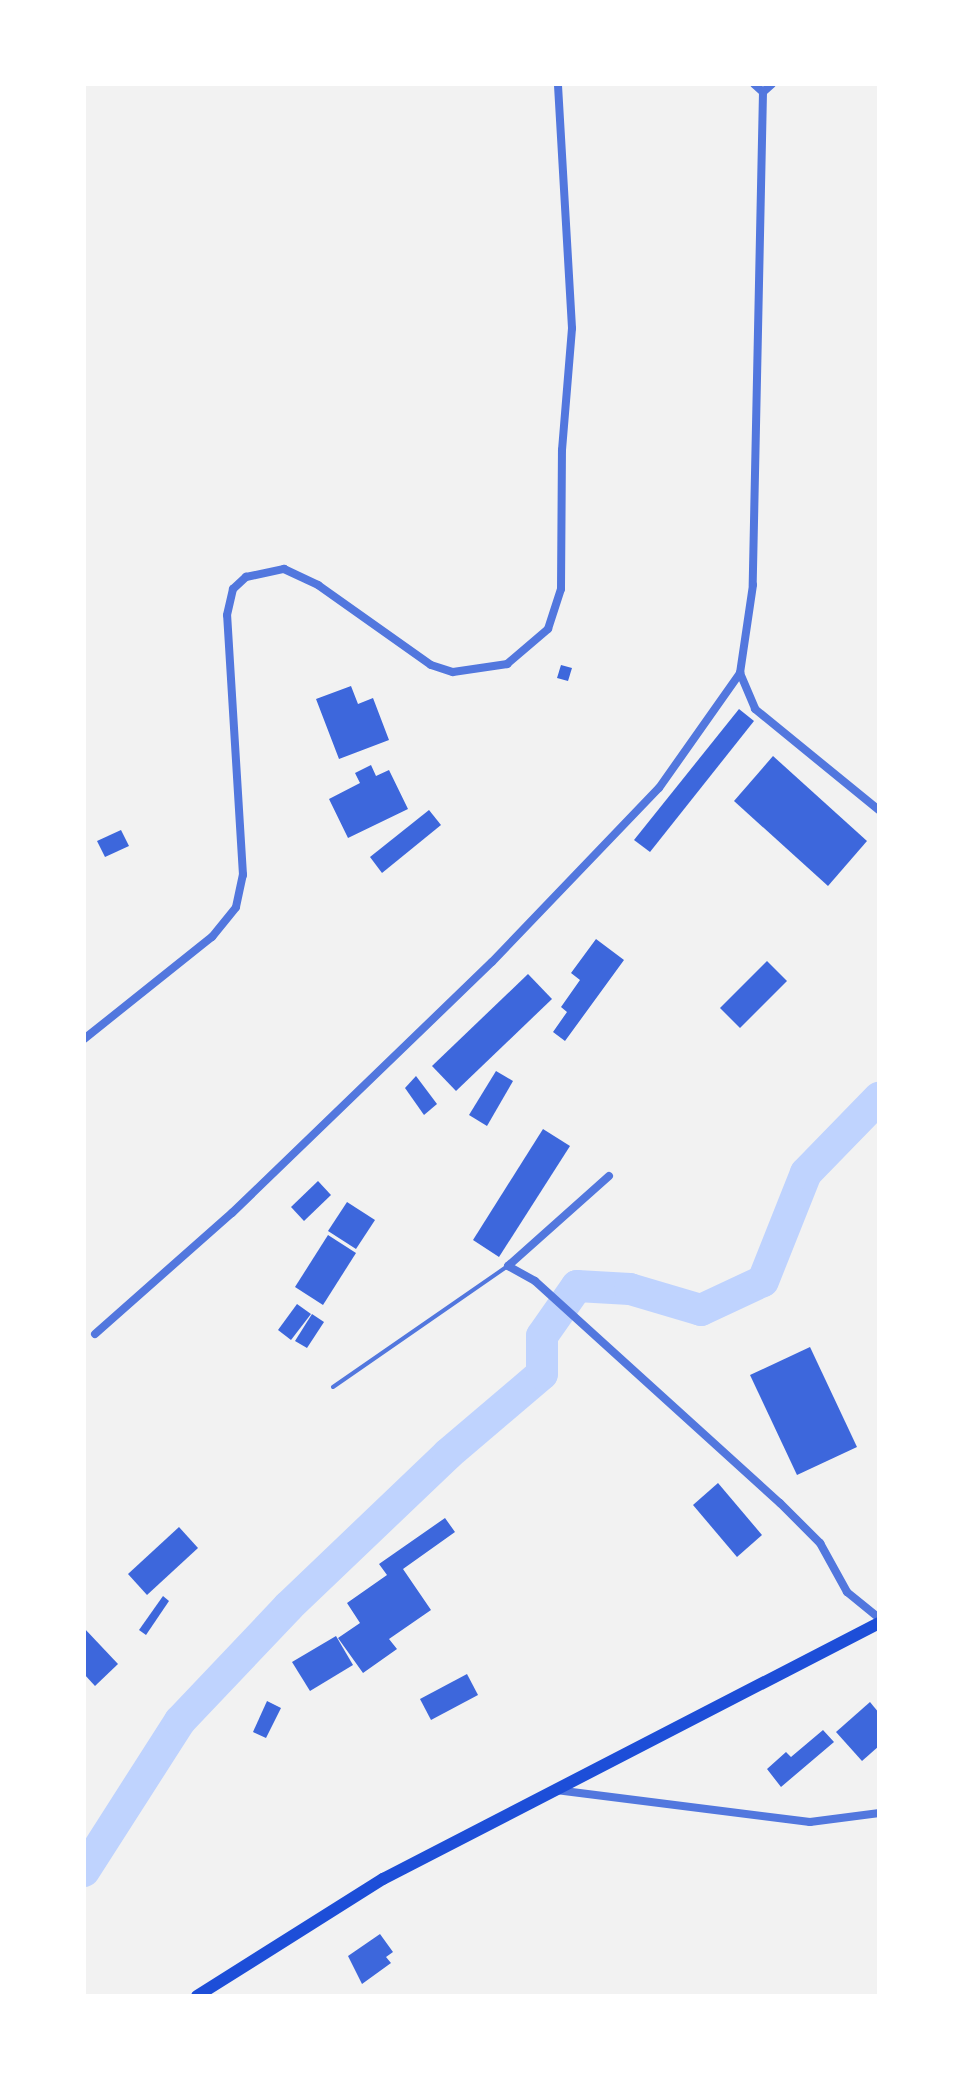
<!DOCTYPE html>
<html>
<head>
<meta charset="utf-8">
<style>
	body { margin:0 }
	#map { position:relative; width:963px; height:2080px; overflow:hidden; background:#f2f2f2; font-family:"Fira Sans Condensed",sans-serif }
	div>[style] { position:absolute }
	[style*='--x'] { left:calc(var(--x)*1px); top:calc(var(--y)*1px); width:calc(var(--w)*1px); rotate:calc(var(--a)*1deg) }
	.river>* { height:32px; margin:-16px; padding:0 16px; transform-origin:16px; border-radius:16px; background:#bfd3fe }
	.building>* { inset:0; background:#3d67dc }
	.service>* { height:4px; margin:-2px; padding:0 2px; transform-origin:2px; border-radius:2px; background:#5277de }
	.minor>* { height:8px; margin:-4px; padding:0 4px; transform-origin:4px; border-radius:4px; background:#5277de }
	.secondary>* { height:12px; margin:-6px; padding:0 6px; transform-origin:6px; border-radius:6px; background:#1d4ed8 }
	span { translate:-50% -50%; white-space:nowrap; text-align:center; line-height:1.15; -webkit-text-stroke:7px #fff; paint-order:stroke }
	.frame { position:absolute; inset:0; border:86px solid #fff; pointer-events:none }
</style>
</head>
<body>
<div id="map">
	<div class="river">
		<div style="--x:84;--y:1871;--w:178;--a:-57.4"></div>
		<div style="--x:180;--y:1721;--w:157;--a:-46.5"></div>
		<div style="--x:288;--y:1607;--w:221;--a:-43.7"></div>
		<div style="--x:448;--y:1454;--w:123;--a:-40.4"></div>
		<div style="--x:542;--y:1374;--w:38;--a:-90"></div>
		<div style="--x:542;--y:1336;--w:61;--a:-55"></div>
		<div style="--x:577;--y:1286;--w:53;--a:3.2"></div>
		<div style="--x:630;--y:1289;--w:74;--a:16.5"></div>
		<div style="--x:701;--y:1310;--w:68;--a:-25.1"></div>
		<div style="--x:763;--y:1281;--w:116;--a:-68.3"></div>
		<div style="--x:806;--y:1173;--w:105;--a:-45.8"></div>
	</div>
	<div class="building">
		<div style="clip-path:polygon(561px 665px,572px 668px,568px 681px,557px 678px)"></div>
		<div style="clip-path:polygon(351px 686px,358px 704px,373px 698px,389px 740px,339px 759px,316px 699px)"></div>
		<div style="clip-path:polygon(739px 709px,754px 721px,650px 852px,634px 840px)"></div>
		<div style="clip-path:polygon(773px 756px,867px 841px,828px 886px,734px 801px)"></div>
		<div style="clip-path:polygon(371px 765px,376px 776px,389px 770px,408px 809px,348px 838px,329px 799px,360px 783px,355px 773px)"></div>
		<div style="clip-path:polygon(429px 810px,441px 825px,382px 873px,370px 857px)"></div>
		<div style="clip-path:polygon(121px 830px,129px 846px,105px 857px,97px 841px)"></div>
		<div style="clip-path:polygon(596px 939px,624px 960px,565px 1041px,553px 1032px,567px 1012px,561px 1007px,580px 980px,571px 973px)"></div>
		<div style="clip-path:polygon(767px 961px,787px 981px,740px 1028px,720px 1008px)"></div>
		<div style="clip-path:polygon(528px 974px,552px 999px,456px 1091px,432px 1066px)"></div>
		<div style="clip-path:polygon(496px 1071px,513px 1081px,487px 1126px,469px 1115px)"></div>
		<div style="clip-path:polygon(416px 1076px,437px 1104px,424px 1115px,405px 1088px)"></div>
		<div style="clip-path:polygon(543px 1129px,570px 1146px,499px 1257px,473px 1240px)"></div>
		<div style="clip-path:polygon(318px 1181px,331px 1195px,304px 1221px,291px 1207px)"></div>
		<div style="clip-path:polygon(347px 1202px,375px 1220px,356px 1249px,328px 1231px)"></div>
		<div style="clip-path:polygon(328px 1235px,356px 1253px,323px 1305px,295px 1287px)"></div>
		<div style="clip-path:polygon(297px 1304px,311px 1314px,291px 1340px,278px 1330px)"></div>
		<div style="clip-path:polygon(312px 1314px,324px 1322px,307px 1348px,295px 1341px)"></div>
		<div style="clip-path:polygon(810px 1347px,857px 1447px,797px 1475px,750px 1375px)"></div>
		<div style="clip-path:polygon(718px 1483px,762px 1535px,737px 1557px,693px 1505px)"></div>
		<div style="clip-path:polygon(445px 1518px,455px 1532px,403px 1569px,431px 1610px,389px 1639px,397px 1649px,363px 1673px,338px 1638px,360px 1623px,347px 1603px,387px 1575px,379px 1564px)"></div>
		<div style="clip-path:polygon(179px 1527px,198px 1548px,147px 1595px,128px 1574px)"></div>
		<div style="clip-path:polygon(163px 1596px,169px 1601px,146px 1635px,139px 1630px)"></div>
		<div style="clip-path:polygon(84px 1628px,118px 1664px,95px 1686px,84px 1674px)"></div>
		<div style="clip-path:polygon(336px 1636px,353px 1665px,310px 1691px,292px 1662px)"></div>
		<div style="clip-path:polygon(467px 1674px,478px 1695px,431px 1720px,420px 1699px)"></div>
		<div style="clip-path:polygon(267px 1701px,281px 1708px,266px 1738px,253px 1732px)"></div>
		<div style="clip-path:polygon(870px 1702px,879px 1713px,879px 1746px,862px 1761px,836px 1732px)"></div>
		<div style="clip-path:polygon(823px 1730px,834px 1742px,781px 1787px,767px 1769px,786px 1752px,791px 1757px)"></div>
		<div style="clip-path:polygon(380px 1934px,393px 1952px,386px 1957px,391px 1963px,362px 1984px,348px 1956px)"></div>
	</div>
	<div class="service">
		<div style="--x:333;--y:1387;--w:213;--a:-34.7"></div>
	</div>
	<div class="minor">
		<div style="--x:754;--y:84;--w:12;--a:42"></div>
		<div style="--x:772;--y:84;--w:12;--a:138"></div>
		<div style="--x:763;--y:92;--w:493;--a:91.2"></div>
		<div style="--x:753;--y:585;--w:89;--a:98.4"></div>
		<div style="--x:740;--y:673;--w:39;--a:67"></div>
		<div style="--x:755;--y:709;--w:160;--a:39.2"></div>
		<div style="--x:84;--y:1039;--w:164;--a:-38.6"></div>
		<div style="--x:212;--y:937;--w:38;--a:-51"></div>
		<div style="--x:236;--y:907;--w:33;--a:-78"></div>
		<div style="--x:243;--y:875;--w:260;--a:-93.5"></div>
		<div style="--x:227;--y:615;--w:27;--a:-77"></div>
		<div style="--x:233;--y:589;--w:18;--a:-43"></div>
		<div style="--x:246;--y:577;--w:39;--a:-12"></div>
		<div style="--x:284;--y:569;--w:38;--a:25"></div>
		<div style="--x:318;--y:585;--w:138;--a:35.3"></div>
		<div style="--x:431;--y:665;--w:23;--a:18"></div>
		<div style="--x:453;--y:672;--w:55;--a:-8.4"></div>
		<div style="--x:507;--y:664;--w:54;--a:-40.5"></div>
		<div style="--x:548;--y:629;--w:42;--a:-72"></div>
		<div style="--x:561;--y:589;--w:139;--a:-89.6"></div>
		<div style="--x:562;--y:450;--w:122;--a:-85.3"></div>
		<div style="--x:572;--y:328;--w:244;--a:-93.3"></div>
		<div style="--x:609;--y:1176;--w:135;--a:138.3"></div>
		<div style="--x:508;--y:1266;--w:31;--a:29"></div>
		<div style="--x:535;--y:1281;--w:331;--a:42.2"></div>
		<div style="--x:780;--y:1503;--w:57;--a:45"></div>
		<div style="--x:820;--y:1543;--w:56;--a:61.1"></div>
		<div style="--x:847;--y:1592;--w:41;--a:39.1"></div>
		<div style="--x:95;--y:1334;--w:183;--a:-41.5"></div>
		<div style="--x:232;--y:1213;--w:361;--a:-44"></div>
		<div style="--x:492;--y:962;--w:241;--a:-46.2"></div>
		<div style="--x:659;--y:788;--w:141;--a:-54.8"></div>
		<div style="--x:556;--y:1790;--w:256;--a:7.2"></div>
		<div style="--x:810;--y:1822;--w:70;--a:-7.4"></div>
	</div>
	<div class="secondary">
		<div style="--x:197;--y:1996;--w:220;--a:-32.2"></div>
		<div style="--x:383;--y:1879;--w:558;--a:-27.3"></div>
	</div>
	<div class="frame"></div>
</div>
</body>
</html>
